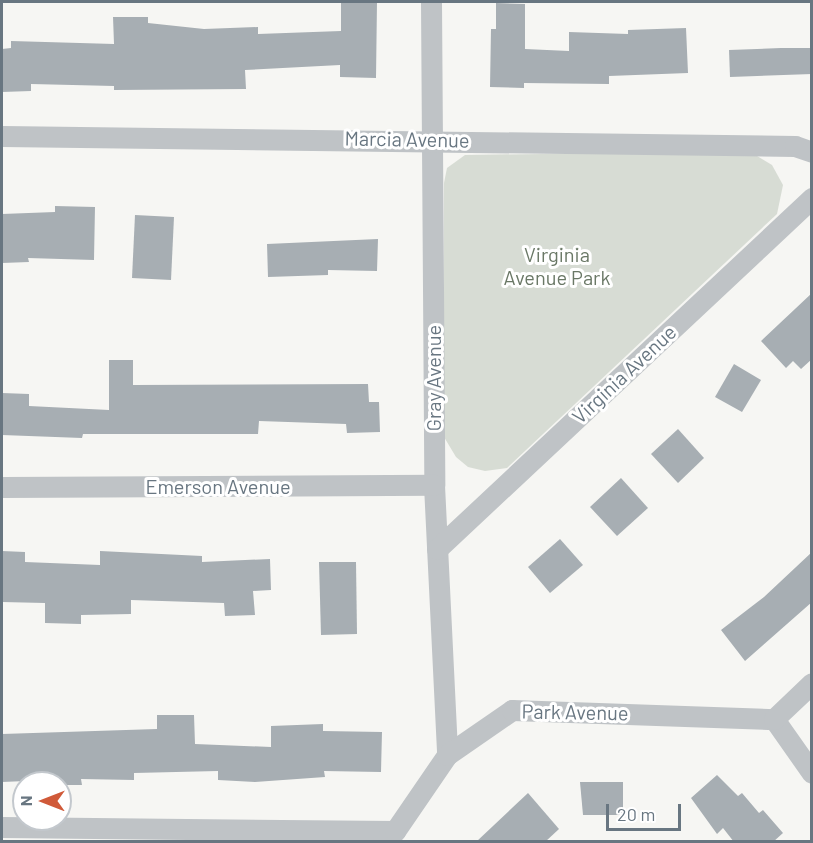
<!DOCTYPE html>
<html>
<head>
<meta charset="utf-8">
<style>
	body { margin:0 }
	#map { position:relative; width:813px; height:843px; overflow:hidden; background:#f6f6f3; font-family:Barlow,sans-serif }
	div>[style] { position:absolute }
	[style*='--x'] { left:calc(var(--x)*1px); top:calc(var(--y)*1px); width:calc(var(--w)*1px); rotate:calc(var(--a)*1deg) }
	.green>* { inset:0; background:#d7dcd4 }
	.building>* { inset:0; background:#a7aeb3 }
	.street>* { height:21px; margin:-10.5px; padding:0 10.5px; transform-origin:10.5px; border-radius:10.5px; background:#bfc3c6 }
	span { translate:-50% -50%; white-space:nowrap; text-align:center; line-height:1.15; -webkit-text-stroke:6px #fff; paint-order:stroke }
	.street-label { font-size:20px; color:#687681 }
	.park-label { font-size:20px; color:#6a7866 }
	.frame { position:absolute; inset:0; border:3px solid #687681; pointer-events:none }
	.north { position:absolute; left:12px; top:771px; width:60px; height:60px; box-sizing:border-box; background:#fff; border:2px solid #c3c8cd; border-radius:50%; rotate:270deg; font-size:16px; font-weight:700; line-height:24px; text-align:center; color:#687681 }
	.north::after { content:''; display:block; margin:auto; width:21px; height:27px; background:#d05a39; clip-path:polygon(50% 0,100% 100%,50% 72%,0 100%) }
	.scale { position:absolute; left:606px; top:804px; width:75px; height:27px; box-sizing:border-box; border:3px solid #687681; border-top:0; padding-left:8px; font-size:18px; line-height:21px; white-space:nowrap; color:#687681; -webkit-text-stroke:4px #fff; paint-order:stroke }
</style>
</head>
<body>
<div id="map">
	<div class="green">
		<div style="clip-path:polygon(749px 151px,772px 165px,783px 185px,777px 214px,507px 468px,485px 471px,468px 467px,456px 457px,444px 437px,444px 183px,447px 168px,465px 155px)"></div>
	</div>
	<div class="building">
		<div style="clip-path:polygon(341px 2px,377px 2px,376px 78px,340px 77px,340px 65px,245px 70px,246px 89px,114px 90px,114px 86px,31px 84px,31px 91px,2px 92px,2px 49px,11px 48px,11px 41px,114px 44px,113px 17px,148px 17px,148px 23px,204px 29px,258px 27px,258px 34px,341px 31px)"></div>
		<div style="clip-path:polygon(496px 3px,525px 4px,525px 49px,569px 51px,569px 32px,628px 34px,628px 30px,686px 28px,688px 73px,609px 76px,609px 84px,524px 83px,524px 88px,490px 87px,491px 29px,496px 29px)"></div>
		<div style="clip-path:polygon(781px 48px,812px 48px,812px 74px,730px 77px,729px 50px)"></div>
		<div style="clip-path:polygon(55px 206px,95px 207px,94px 260px,28px 258px,29px 262px,2px 263px,2px 214px,55px 212px)"></div>
		<div style="clip-path:polygon(135px 215px,174px 217px,171px 280px,132px 278px)"></div>
		<div style="clip-path:polygon(378px 239px,377px 271px,328px 270px,328px 275px,268px 277px,267px 244px)"></div>
		<div style="clip-path:polygon(812px 293px,812px 359px,801px 369px,793px 361px,786px 368px,761px 341px)"></div>
		<div style="clip-path:polygon(109px 360px,133px 360px,133px 385px,368px 384px,369px 402px,379px 402px,380px 432px,347px 433px,346px 424px,259px 421px,258px 434px,83px 434px,82px 438px,2px 435px,2px 393px,29px 394px,29px 406px,109px 410px)"></div>
		<div style="clip-path:polygon(734px 364px,761px 380px,742px 412px,715px 397px)"></div>
		<div style="clip-path:polygon(678px 429px,704px 458px,678px 483px,651px 454px)"></div>
		<div style="clip-path:polygon(621px 478px,648px 508px,617px 536px,590px 507px)"></div>
		<div style="clip-path:polygon(560px 539px,583px 565px,550px 593px,528px 567px)"></div>
		<div style="clip-path:polygon(2px 551px,25px 552px,25px 562px,100px 565px,100px 551px,202px 556px,202px 562px,270px 559px,271px 590px,253px 591px,255px 615px,225px 616px,224px 603px,131px 600px,131px 614px,81px 615px,81px 624px,45px 623px,45px 603px,2px 602px)"></div>
		<div style="clip-path:polygon(812px 552px,812px 602px,745px 661px,721px 630px,764px 597px)"></div>
		<div style="clip-path:polygon(319px 562px,356px 562px,357px 634px,321px 635px)"></div>
		<div style="clip-path:polygon(157px 715px,194px 715px,195px 744px,271px 747px,271px 726px,323px 724px,323px 731px,382px 732px,381px 772px,324px 771px,325px 777px,255px 782px,218px 780px,218px 771px,134px 773px,134px 780px,81px 779px,82px 785px,60px 785px,50px 780px,2px 782px,2px 734px,157px 729px)"></div>
		<div style="clip-path:polygon(717px 775px,738px 796px,742px 793px,759px 813px,763px 810px,783px 833px,773px 842px,734px 842px,723px 828px,717px 834px,691px 798px)"></div>
		<div style="clip-path:polygon(580px 782px,623px 782px,623px 815px,583px 815px)"></div>
		<div style="clip-path:polygon(528px 793px,559px 829px,545px 842px,476px 842px)"></div>
	</div>
	<div class="street">
		<div style="--x:431;--y:2;--w:483;--a:89.6"></div>
		<div style="--x:434;--y:485;--w:270;--a:87.2"></div>
		<div style="--x:2;--y:136;--w:793;--a:0.72"></div>
		<div style="--x:795;--y:146;--w:18;--a:19"></div>
		<div style="--x:2;--y:487;--w:432;--a:-0.3"></div>
		<div style="--x:437;--y:549;--w:514;--a:-43.11"></div>
		<div style="--x:774;--y:719;--w:66;--a:54.9"></div>
		<div style="--x:2;--y:827;--w:393;--a:0.6"></div>
		<div style="--x:383;--y:842;--w:16;--a:-43"></div>
		<div style="--x:395;--y:831;--w:92;--a:-55.6"></div>
		<div style="--x:447;--y:755;--w:79;--a:-34.7"></div>
		<div style="--x:512;--y:710;--w:262;--a:2"></div>
		<div style="--x:774;--y:719;--w:52;--a:-43.5"></div>
	</div>
	<div class="street-label">
		<span style="left:407px;top:139px;rotate:1deg">Marcia Avenue</span>
		<span style="left:624px;top:374px;rotate:-43deg">Virginia Avenue</span>
		<span style="left:433px;top:378px;rotate:-90deg">Gray Avenue</span>
		<span style="left:218px;top:486px">Emerson Avenue</span>
		<span style="left:575px;top:712px;rotate:1deg">Park Avenue</span>
	</div>
	<div class="park-label">
		<span style="left:557px;top:266px">Virginia<br>Avenue Park</span>
	</div>
	<div class="frame"></div>
	<div class="north">N</div>
	<div class="scale">20 m</div>
</div>
</body>
</html>
